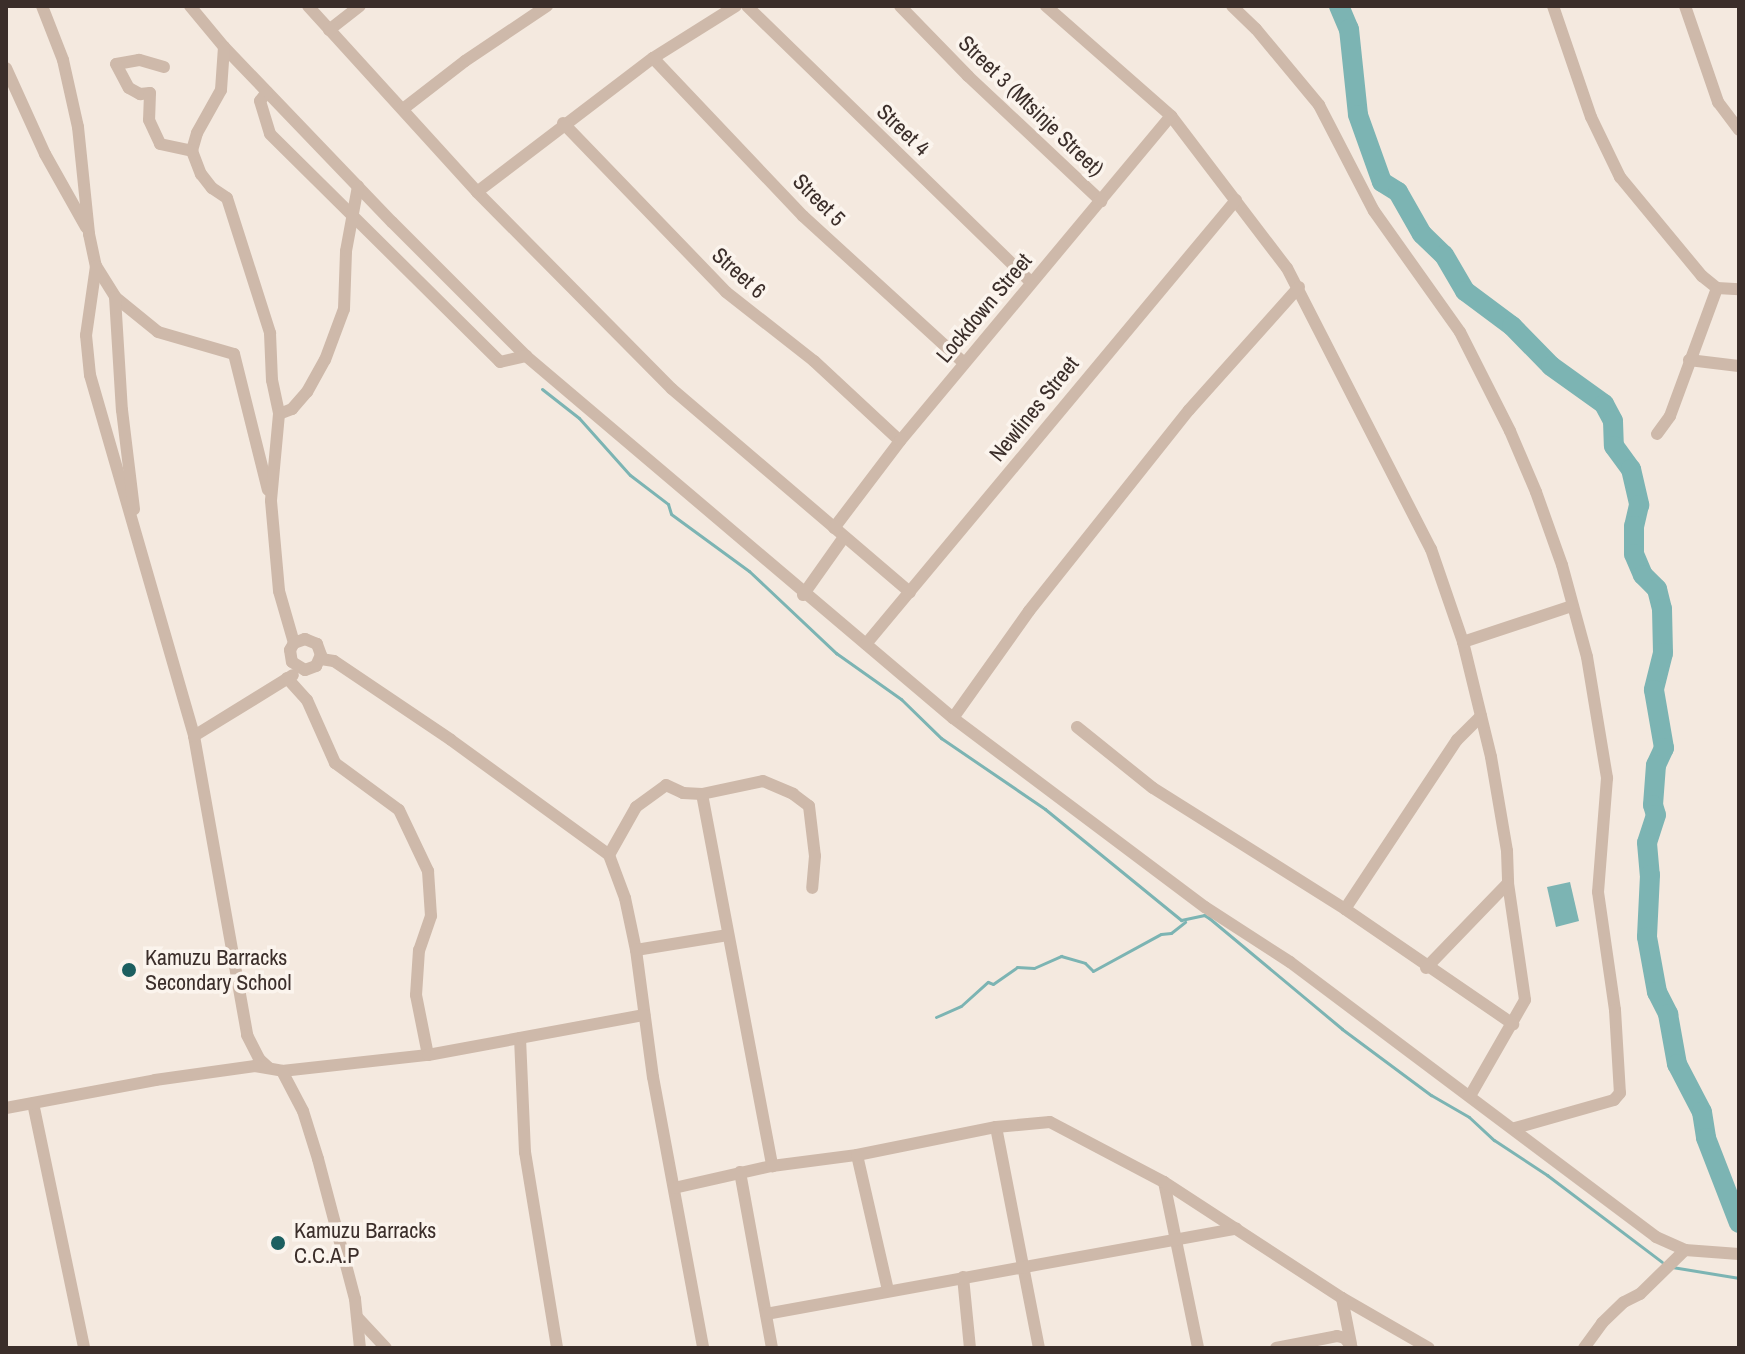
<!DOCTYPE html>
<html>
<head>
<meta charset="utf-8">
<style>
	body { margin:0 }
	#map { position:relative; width:1745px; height:1354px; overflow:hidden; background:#f4e9df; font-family:"Archivo Narrow",sans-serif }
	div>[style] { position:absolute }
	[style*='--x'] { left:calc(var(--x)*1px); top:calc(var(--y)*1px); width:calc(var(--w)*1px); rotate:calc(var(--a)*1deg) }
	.water>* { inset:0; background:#7cb4b3 }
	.stream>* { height:3px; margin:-1.5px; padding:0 1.5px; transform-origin:1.5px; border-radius:1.5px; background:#7cb4b3 }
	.river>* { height:20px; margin:-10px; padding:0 10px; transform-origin:10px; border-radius:10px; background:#7cb4b3 }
	.minor>* { height:12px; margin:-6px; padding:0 6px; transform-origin:6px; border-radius:6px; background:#ceb9aa }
	.dots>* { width:22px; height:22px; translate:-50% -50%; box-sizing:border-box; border:4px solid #fbf4ed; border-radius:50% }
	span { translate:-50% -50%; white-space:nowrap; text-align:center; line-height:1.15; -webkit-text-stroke:7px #fbf4ed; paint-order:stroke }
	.street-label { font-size:22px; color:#3b2e2a }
	.poi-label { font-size:22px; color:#3b2e2a }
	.left { translate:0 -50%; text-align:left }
	.frame { position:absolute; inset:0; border:8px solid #3b2e2a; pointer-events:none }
</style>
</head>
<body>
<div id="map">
	<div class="water">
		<div style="clip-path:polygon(1570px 882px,1579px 921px,1556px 927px,1547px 887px)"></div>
	</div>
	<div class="stream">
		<div style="--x:542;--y:389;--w:47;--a:38.1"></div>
		<div style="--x:579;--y:418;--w:76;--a:48.2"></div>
		<div style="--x:630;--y:475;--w:48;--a:37.3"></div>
		<div style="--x:668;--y:504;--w:10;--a:73"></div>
		<div style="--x:671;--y:514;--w:97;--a:36.2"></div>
		<div style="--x:749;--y:571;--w:120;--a:43.3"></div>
		<div style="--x:836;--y:653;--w:80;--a:35.3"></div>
		<div style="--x:901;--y:699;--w:56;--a:44.3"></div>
		<div style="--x:941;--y:738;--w:126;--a:34.3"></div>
		<div style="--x:1045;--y:809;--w:176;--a:39.2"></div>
		<div style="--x:1181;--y:920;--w:24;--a:-12"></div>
		<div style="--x:1204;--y:915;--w:6;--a:31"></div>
		<div style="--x:1209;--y:918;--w:173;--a:39.8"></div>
		<div style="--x:1342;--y:1029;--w:111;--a:36.6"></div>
		<div style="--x:1431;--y:1095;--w:44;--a:30.1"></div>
		<div style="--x:1469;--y:1117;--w:34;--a:43"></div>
		<div style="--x:1494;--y:1140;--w:64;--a:33.4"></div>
		<div style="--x:1547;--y:1175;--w:144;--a:37.1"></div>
		<div style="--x:936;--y:1017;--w:27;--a:-24"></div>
		<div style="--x:961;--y:1006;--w:36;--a:-42"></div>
		<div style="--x:988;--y:982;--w:5;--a:22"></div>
		<div style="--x:993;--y:984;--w:29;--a:-35"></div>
		<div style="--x:1017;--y:967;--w:17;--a:3"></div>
		<div style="--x:1034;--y:968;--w:30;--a:-24"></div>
		<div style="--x:1061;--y:956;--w:25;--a:16"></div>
		<div style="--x:1085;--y:963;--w:11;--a:45"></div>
		<div style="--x:1093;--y:971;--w:77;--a:-28.6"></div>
		<div style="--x:1161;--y:934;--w:10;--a:-6"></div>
		<div style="--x:1171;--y:933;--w:18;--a:-38"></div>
		<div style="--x:1672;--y:1267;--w:68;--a:9.3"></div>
	</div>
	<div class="river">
		<div style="--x:1339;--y:6;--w:25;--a:67"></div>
		<div style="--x:1349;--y:29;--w:86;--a:84"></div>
		<div style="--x:1358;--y:115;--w:71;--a:70.3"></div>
		<div style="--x:1382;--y:182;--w:19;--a:32"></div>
		<div style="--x:1398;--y:192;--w:48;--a:60.3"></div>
		<div style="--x:1422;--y:234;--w:30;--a:44"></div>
		<div style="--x:1444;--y:255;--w:42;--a:59.7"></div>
		<div style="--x:1465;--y:291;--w:59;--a:36.7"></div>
		<div style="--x:1512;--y:326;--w:56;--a:45.7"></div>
		<div style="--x:1551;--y:366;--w:65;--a:35.6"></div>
		<div style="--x:1604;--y:404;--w:19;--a:62"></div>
		<div style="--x:1613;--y:421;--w:25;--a:88"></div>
		<div style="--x:1614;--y:446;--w:29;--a:54"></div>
		<div style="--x:1631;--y:469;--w:37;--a:77"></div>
		<div style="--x:1639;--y:505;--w:22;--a:103"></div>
		<div style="--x:1634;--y:526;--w:28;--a:90"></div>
		<div style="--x:1634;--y:554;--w:23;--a:67"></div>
		<div style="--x:1643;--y:575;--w:20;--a:45"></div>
		<div style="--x:1657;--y:589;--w:21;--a:76"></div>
		<div style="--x:1662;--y:609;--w:44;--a:88.7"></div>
		<div style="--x:1663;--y:653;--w:38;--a:104"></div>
		<div style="--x:1654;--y:690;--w:59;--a:80.2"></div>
		<div style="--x:1664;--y:748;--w:19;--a:115"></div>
		<div style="--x:1656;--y:765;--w:40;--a:94.3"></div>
		<div style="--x:1653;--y:805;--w:10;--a:73"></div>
		<div style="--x:1656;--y:815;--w:29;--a:108"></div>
		<div style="--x:1647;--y:843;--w:32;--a:85"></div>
		<div style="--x:1650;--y:875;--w:62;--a:92.8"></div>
		<div style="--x:1647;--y:937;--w:56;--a:79.7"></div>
		<div style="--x:1657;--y:992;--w:25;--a:63"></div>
		<div style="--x:1668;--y:1014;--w:51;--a:79.8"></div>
		<div style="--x:1677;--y:1064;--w:54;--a:62.5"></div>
		<div style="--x:1702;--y:1112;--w:26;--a:81"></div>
		<div style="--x:1706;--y:1138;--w:91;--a:68.8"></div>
	</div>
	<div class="minor">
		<div style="--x:42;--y:6;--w:58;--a:68.7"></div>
		<div style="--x:63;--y:60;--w:69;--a:77.4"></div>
		<div style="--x:78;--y:127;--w:108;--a:84.1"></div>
		<div style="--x:89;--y:234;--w:33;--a:78"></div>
		<div style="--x:96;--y:266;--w:36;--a:58"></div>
		<div style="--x:115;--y:297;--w:55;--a:39.1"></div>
		<div style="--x:158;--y:332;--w:79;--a:16.1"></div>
		<div style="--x:234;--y:354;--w:140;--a:76"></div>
		<div style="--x:190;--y:6;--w:53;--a:50.3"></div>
		<div style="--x:224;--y:47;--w:243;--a:46.2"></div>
		<div style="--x:392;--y:222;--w:190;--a:45"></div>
		<div style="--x:526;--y:356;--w:560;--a:40.29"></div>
		<div style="--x:953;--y:718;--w:315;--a:36.9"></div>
		<div style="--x:1205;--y:907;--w:101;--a:32.9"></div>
		<div style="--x:1290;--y:962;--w:458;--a:36.9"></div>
		<div style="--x:1656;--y:1237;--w:32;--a:24"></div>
		<div style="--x:1685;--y:1250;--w:54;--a:4.2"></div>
		<div style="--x:308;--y:6;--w:251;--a:47.7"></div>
		<div style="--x:477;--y:192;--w:277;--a:45.3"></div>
		<div style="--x:672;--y:389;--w:313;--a:40.5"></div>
		<div style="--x:747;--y:6;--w:396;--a:44.2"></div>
		<div style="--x:900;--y:6;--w:98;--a:45.8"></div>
		<div style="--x:968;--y:76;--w:183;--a:43.2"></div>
		<div style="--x:1046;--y:6;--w:167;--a:41.3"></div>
		<div style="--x:1171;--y:116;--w:191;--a:52.7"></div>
		<div style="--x:1287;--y:268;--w:316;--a:62.9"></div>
		<div style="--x:1431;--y:549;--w:98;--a:71"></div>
		<div style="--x:1463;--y:642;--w:118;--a:76.3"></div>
		<div style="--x:1491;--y:757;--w:95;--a:80.3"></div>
		<div style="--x:1507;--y:851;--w:32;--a:88"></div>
		<div style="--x:1508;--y:883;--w:118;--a:81.7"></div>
		<div style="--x:1525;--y:1000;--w:111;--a:119.8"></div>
		<div style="--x:1232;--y:6;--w:33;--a:44"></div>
		<div style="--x:1256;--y:29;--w:99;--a:50.3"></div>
		<div style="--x:1319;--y:105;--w:119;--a:62.6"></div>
		<div style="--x:1374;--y:211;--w:148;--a:54.6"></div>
		<div style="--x:1460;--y:332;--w:111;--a:63.2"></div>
		<div style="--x:1510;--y:431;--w:66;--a:66.9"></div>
		<div style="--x:1536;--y:492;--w:77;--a:70.4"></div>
		<div style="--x:1562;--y:565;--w:95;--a:74.8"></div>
		<div style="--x:1587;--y:657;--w:123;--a:80.6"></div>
		<div style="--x:1607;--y:778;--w:114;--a:94.5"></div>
		<div style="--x:1598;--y:892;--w:119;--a:81.8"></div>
		<div style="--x:1615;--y:1010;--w:83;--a:86.6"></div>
		<div style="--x:1620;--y:1093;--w:9;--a:131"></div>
		<div style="--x:1614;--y:1100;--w:103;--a:164.2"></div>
		<div style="--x:1553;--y:6;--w:117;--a:71.1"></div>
		<div style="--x:1591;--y:117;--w:67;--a:64.2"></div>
		<div style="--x:1620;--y:177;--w:129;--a:50.4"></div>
		<div style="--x:1702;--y:276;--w:19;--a:39"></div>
		<div style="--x:1717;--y:288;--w:22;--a:3"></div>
		<div style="--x:1685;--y:6;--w:102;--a:71"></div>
		<div style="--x:1718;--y:102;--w:35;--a:53"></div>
		<div style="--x:329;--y:30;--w:39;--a:-38"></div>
		<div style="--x:224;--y:47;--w:43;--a:94"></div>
		<div style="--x:221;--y:90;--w:49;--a:119.2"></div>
		<div style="--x:197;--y:133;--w:19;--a:106"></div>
		<div style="--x:192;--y:151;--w:25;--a:69"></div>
		<div style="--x:201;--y:174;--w:18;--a:52"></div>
		<div style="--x:212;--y:188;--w:18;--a:34"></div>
		<div style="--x:227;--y:198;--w:142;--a:72.3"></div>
		<div style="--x:270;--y:333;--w:47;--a:87.6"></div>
		<div style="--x:272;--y:380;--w:35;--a:78"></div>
		<div style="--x:279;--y:414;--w:87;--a:95.3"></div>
		<div style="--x:271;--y:501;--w:90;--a:84.9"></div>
		<div style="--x:279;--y:591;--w:54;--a:73.9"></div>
		<div style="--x:294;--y:643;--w:8;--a:120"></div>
		<div style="--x:290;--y:650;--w:12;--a:81"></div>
		<div style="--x:292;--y:662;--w:15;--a:32"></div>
		<div style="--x:305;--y:670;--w:12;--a:-20"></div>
		<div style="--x:316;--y:666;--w:12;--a:-66"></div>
		<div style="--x:321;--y:655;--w:12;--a:-110"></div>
		<div style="--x:317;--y:644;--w:13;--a:-157"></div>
		<div style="--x:305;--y:639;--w:12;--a:160"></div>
		<div style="--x:653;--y:58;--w:218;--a:46.5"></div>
		<div style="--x:803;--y:216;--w:218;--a:42.4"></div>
		<div style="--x:164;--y:67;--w:26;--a:-164"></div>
		<div style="--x:139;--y:60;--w:23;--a:170"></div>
		<div style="--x:116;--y:64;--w:27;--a:62"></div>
		<div style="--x:129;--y:88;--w:13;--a:29"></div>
		<div style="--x:140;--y:94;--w:10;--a:-6"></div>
		<div style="--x:150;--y:93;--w:27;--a:92"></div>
		<div style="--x:149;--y:120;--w:26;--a:65"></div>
		<div style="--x:160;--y:144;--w:33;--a:12"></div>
		<div style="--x:6;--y:68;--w:94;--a:65.6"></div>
		<div style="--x:45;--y:154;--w:84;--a:60.7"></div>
		<div style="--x:267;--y:92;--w:11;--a:128"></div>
		<div style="--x:260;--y:101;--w:34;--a:73"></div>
		<div style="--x:270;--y:134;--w:324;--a:44.7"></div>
		<div style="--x:500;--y:362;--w:27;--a:-13"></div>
		<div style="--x:403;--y:109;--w:78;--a:-37.7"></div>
		<div style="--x:465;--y:61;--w:99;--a:-33.9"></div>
		<div style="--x:563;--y:123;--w:235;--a:46"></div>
		<div style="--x:726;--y:292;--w:112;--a:38.1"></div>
		<div style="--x:814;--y:361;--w:117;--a:42.9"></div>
		<div style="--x:477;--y:192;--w:221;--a:-37.3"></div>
		<div style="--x:653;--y:58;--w:98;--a:-32.1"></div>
		<div style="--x:96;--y:266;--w:70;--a:98.2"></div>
		<div style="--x:86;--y:335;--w:40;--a:84.3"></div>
		<div style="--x:90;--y:375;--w:376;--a:73.9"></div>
		<div style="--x:194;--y:736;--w:304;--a:79.9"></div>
		<div style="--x:247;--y:1035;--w:27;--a:63"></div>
		<div style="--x:259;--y:1059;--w:13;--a:42"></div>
		<div style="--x:115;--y:297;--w:113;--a:86.5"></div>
		<div style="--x:122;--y:410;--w:100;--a:83.1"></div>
		<div style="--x:1689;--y:360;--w:50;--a:6.8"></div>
		<div style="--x:279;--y:414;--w:14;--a:-21"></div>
		<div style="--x:292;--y:409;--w:23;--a:-49"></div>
		<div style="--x:307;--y:392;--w:37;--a:-61"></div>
		<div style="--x:325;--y:360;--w:54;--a:-69.6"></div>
		<div style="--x:344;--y:309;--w:58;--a:-88"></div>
		<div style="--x:346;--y:251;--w:66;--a:-79.5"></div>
		<div style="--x:1657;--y:434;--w:22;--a:-54"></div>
		<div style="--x:1670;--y:416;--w:136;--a:-69.8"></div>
		<div style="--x:834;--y:528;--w:109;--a:-52.8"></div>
		<div style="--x:900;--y:441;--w:423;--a:-50.2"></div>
		<div style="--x:803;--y:595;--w:71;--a:-54.7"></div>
		<div style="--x:1463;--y:642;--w:115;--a:-18.3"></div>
		<div style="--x:866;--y:644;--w:578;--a:-50.19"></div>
		<div style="--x:321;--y:659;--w:13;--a:9"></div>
		<div style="--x:334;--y:661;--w:141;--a:34"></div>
		<div style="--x:451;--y:740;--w:195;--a:36"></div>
		<div style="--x:609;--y:855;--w:46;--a:69.6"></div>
		<div style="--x:625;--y:898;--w:53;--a:78.1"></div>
		<div style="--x:636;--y:950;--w:128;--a:82.4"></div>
		<div style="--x:653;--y:1077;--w:276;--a:79.5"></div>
		<div style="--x:287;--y:678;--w:30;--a:48"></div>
		<div style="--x:307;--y:700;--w:69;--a:66"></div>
		<div style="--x:335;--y:763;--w:79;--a:36.3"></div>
		<div style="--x:399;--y:810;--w:68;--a:64.6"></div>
		<div style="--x:428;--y:871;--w:45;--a:86.2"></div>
		<div style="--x:431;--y:916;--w:36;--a:109"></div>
		<div style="--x:419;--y:950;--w:45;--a:93.8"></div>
		<div style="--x:416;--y:995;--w:61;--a:78.7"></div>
		<div style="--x:953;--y:718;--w:131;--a:-54.6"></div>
		<div style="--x:1029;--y:611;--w:257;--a:-51.5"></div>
		<div style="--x:1189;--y:410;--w:165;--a:-48.2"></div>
		<div style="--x:1077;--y:727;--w:97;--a:38.8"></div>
		<div style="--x:1153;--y:788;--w:227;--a:32.2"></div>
		<div style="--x:1345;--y:909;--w:204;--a:34.4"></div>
		<div style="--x:194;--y:736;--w:116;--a:-31.6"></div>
		<div style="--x:702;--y:794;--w:379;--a:79.3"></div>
		<div style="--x:609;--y:855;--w:55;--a:-60.6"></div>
		<div style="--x:636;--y:807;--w:37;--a:-36"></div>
		<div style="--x:666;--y:785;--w:19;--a:25"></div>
		<div style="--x:683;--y:793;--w:19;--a:3"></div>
		<div style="--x:702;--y:794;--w:62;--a:-12"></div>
		<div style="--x:763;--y:781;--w:33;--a:23"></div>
		<div style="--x:793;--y:794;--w:20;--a:37"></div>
		<div style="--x:809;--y:806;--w:50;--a:83.2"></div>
		<div style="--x:815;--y:856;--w:32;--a:95"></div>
		<div style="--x:1345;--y:909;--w:203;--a:-56.5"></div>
		<div style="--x:1457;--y:740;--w:34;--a:-45"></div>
		<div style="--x:636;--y:950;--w:93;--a:-9.3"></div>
		<div style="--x:1426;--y:968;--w:118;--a:-46"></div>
		<div style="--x:520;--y:1038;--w:114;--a:87.5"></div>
		<div style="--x:525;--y:1152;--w:199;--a:80.7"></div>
		<div style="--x:282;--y:1071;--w:147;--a:-6.3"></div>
		<div style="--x:428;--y:1055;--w:220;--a:-10.5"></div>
		<div style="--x:33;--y:1103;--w:250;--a:78.2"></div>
		<div style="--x:6;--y:1108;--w:152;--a:-10.6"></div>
		<div style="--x:155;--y:1080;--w:101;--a:-8"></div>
		<div style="--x:255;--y:1066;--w:27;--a:10"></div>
		<div style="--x:282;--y:1071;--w:45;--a:62.3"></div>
		<div style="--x:303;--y:1111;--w:50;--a:72.6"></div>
		<div style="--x:318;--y:1159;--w:145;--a:75.2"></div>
		<div style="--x:355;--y:1299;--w:49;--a:84.2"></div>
		<div style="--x:996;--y:1127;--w:225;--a:79"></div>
		<div style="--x:857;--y:1155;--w:139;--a:77.1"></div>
		<div style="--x:740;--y:1172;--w:179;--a:79.7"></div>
		<div style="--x:1164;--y:1182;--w:169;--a:78.4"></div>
		<div style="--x:674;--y:1188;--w:100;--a:-12.7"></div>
		<div style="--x:772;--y:1166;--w:86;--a:-7.4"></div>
		<div style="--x:857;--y:1155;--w:142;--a:-11.4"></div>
		<div style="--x:996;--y:1127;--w:54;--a:-5.3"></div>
		<div style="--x:1050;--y:1122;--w:129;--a:27.8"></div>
		<div style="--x:1164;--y:1182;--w:212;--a:33.1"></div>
		<div style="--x:1342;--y:1298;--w:100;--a:29.9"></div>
		<div style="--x:963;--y:1277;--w:71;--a:84.4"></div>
		<div style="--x:1342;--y:1298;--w:47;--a:78.9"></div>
		<div style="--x:766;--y:1314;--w:478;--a:-10.3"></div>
		<div style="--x:358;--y:1318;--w:41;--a:47"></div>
		<div style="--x:1276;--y:1348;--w:62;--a:-11.1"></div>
		<div style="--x:1337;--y:1336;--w:8;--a:14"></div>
		<div style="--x:1345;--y:1338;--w:12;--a:55"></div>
		<div style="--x:1584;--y:1348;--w:31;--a:-54"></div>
		<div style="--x:1602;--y:1323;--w:30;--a:-44"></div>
		<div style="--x:1624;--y:1302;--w:18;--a:-27"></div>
		<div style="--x:1640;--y:1294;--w:63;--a:-44.4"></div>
	</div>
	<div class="dots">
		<div style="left:129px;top:970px;background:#1c5f60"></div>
		<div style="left:278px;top:1243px;background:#1c5f60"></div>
	</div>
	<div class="street-label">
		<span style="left:1031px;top:106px;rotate:44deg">Street 3 (Mtsinje Street)</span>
		<span style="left:903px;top:130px;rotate:44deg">Street 4</span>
		<span style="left:819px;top:200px;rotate:45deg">Street 5</span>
		<span style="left:739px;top:273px;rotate:42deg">Street 6</span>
		<span style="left:984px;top:308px;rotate:-50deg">Lockdown Street</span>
		<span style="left:1034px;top:409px;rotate:-51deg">Newlines Street</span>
	</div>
	<div class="poi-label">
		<span class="left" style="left:145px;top:970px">Kamuzu Barracks<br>Secondary School</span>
		<span class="left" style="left:294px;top:1243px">Kamuzu Barracks<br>C.C.A.P</span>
	</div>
	<div class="frame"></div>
</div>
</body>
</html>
